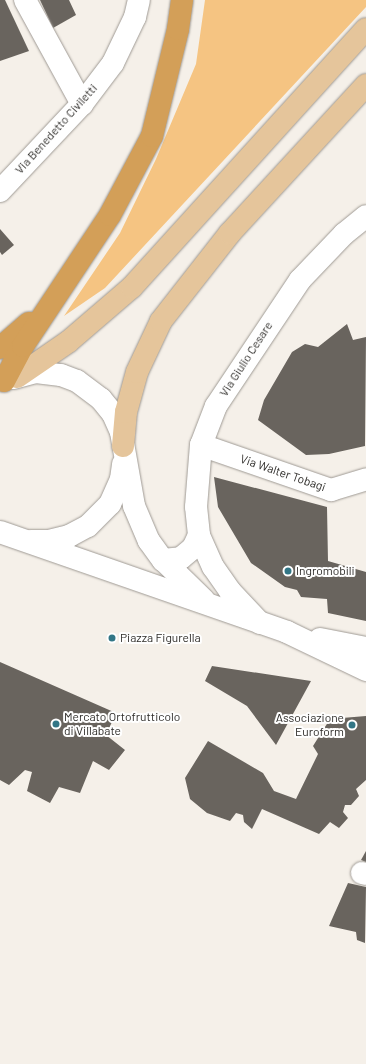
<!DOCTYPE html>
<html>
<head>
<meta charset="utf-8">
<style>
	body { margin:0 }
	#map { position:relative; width:366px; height:1064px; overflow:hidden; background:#f5f0e9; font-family:Barlow,sans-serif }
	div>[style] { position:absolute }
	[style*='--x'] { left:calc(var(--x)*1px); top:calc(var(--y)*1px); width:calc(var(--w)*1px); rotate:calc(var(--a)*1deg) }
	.green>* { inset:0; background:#f5c482 }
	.building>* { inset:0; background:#69645e }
	.roads { filter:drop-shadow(0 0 1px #9f9a94) drop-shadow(0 0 1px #9f9a94) }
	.minor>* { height:22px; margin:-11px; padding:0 11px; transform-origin:11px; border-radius:11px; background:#fff }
	.tertiary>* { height:22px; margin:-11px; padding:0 11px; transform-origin:11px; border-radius:11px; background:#fff }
	.secondary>* { height:22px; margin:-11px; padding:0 11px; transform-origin:11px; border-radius:11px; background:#fff }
	.primary>* { height:22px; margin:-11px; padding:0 11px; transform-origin:11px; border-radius:11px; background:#e5c59b }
	.motorway>* { height:22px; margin:-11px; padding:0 11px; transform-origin:11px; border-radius:11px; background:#d39f58 }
	.dots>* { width:11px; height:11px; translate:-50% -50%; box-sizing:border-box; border:2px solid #fff; border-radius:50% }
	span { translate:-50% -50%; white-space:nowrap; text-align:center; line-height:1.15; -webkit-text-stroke:4px #fff; paint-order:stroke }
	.street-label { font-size:12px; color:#2e2c29 }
	.poi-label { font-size:12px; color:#2e2c29 }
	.left { translate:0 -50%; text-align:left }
	.right { translate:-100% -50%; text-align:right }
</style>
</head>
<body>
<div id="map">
	<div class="green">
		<div style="clip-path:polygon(205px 0,366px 0,366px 7px,105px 288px,64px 316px,120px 233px,156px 159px,196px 64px)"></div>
	</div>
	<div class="building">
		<div style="clip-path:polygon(0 0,5px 0,29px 51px,0 61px)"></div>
		<div style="clip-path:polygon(40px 0,69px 0,76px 15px,53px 28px)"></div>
		<div style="clip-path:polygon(0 229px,14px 245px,2px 255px,0 252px)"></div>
		<div style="clip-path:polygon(347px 324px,353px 340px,366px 337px,365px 446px,329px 454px,306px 455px,258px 420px,264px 400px,292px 352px,305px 344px,318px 347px)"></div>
		<div style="clip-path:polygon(214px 477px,327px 507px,328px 561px,366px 572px,366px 621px,328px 613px,327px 599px,301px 597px,297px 590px,285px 587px,251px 563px,218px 507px)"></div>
		<div style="clip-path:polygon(0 662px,116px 713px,106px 735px,125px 750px,109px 770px,93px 761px,80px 793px,59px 787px,50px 803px,27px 791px,32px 772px,25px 770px,9px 785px,0 780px)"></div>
		<div style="clip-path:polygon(212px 666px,311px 681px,276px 745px,247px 706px,205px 681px)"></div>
		<div style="clip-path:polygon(366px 716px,366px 780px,356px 789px,359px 796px,351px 805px,345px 805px,343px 812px,348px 818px,339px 828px,330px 822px,319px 834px,262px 809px,252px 829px,244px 822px,243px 815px,236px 813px,230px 821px,207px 813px,190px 799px,185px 778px,208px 741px,263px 773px,274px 791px,296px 799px,318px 754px,313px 746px,330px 719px)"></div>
		<div style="clip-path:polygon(366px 851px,366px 862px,361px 860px)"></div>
		<div style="clip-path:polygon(348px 883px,366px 887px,365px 943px,357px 940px,356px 932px,329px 926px)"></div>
	</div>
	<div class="roads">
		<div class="minor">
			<div style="--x:25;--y:0;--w:119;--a:61.3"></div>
			<div style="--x:0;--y:191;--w:120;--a:-46.7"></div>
			<div style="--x:82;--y:104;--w:51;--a:-52.9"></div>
			<div style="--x:113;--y:63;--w:51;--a:-64.4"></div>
			<div style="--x:135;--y:17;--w:17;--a:-77"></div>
			<div style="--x:201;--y:445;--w:138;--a:19.1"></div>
			<div style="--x:331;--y:490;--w:37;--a:-17"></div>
			<div style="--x:362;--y:873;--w:4;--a:14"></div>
		</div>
		<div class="tertiary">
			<div style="--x:163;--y:560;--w:18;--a:-6"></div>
			<div style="--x:181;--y:558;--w:16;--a:-40"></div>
			<div style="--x:193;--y:548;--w:14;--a:-65"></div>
			<div style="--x:260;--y:623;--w:44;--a:-133.2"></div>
			<div style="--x:230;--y:591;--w:29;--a:-125"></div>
			<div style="--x:213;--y:567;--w:35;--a:-114"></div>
			<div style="--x:199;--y:535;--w:28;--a:-96"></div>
			<div style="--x:196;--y:507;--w:62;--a:-85.4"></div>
			<div style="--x:201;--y:445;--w:42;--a:-69"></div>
			<div style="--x:216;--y:406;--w:151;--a:-56.3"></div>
			<div style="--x:300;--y:280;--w:64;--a:-46.3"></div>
			<div style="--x:344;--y:234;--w:28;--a:-39"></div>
		</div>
		<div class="secondary">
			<div style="--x:13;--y:378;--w:24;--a:-15"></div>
			<div style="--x:36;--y:372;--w:25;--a:7"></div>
			<div style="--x:61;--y:375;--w:17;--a:21"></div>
			<div style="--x:77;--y:381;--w:30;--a:37"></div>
			<div style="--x:101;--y:399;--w:19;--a:51"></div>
			<div style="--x:113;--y:414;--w:20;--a:66"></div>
			<div style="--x:121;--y:432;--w:75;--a:80"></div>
			<div style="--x:134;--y:506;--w:38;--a:67"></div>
			<div style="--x:149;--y:541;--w:24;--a:54"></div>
			<div style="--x:163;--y:560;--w:57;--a:44.3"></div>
			<div style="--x:0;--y:532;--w:304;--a:19.2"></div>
			<div style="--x:287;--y:632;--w:88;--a:25.7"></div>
			<div style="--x:31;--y:541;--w:18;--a:0"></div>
			<div style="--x:49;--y:541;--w:21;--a:-14"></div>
			<div style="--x:69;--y:536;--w:21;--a:-28"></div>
			<div style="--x:88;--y:526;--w:31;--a:-45"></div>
			<div style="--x:110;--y:504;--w:27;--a:-66"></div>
			<div style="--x:121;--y:479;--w:15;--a:-82"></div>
			<div style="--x:320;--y:639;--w:47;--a:11.1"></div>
		</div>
		<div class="primary">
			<div style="--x:17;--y:377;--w:62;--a:-34.5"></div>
			<div style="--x:68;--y:342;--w:84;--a:-40.7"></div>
			<div style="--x:132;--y:287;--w:348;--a:-47.8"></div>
			<div style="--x:123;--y:446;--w:34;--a:-85"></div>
			<div style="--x:126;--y:412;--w:41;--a:-74.6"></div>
			<div style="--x:137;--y:372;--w:56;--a:-64.8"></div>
			<div style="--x:161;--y:321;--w:112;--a:-51.9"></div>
			<div style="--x:230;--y:233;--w:201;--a:-47.4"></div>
		</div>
		<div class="motorway">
			<div style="--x:0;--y:348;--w:38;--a:-41"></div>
			<div style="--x:4;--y:381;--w:40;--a:-62"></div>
			<div style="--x:23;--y:346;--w:157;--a:-56.4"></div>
			<div style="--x:110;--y:215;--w:89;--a:-62"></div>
			<div style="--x:152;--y:136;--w:110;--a:-76.3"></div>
			<div style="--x:178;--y:29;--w:29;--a:-82"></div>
		</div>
	</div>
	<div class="dots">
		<div style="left:288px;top:571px;background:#327686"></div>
		<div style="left:112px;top:638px;background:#327686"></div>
		<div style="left:56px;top:724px;background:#327686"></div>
		<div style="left:352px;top:725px;background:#327686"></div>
	</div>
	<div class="street-label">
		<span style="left:56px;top:129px;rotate:-48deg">Via Benedetto Civiletti</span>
		<span style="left:246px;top:359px;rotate:-57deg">Via Giulio Cesare</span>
		<span style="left:283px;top:473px;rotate:19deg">Via Walter Tobagi</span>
	</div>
	<div class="poi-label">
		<span class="left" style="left:296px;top:571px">Ingromobili</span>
		<span class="left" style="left:120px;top:638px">Piazza Figurella</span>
		<span class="left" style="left:64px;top:724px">Mercato Ortofrutticolo<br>di Villabate</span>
		<span class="right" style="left:344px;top:725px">Associazione<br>Euroform</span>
	</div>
</div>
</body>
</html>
